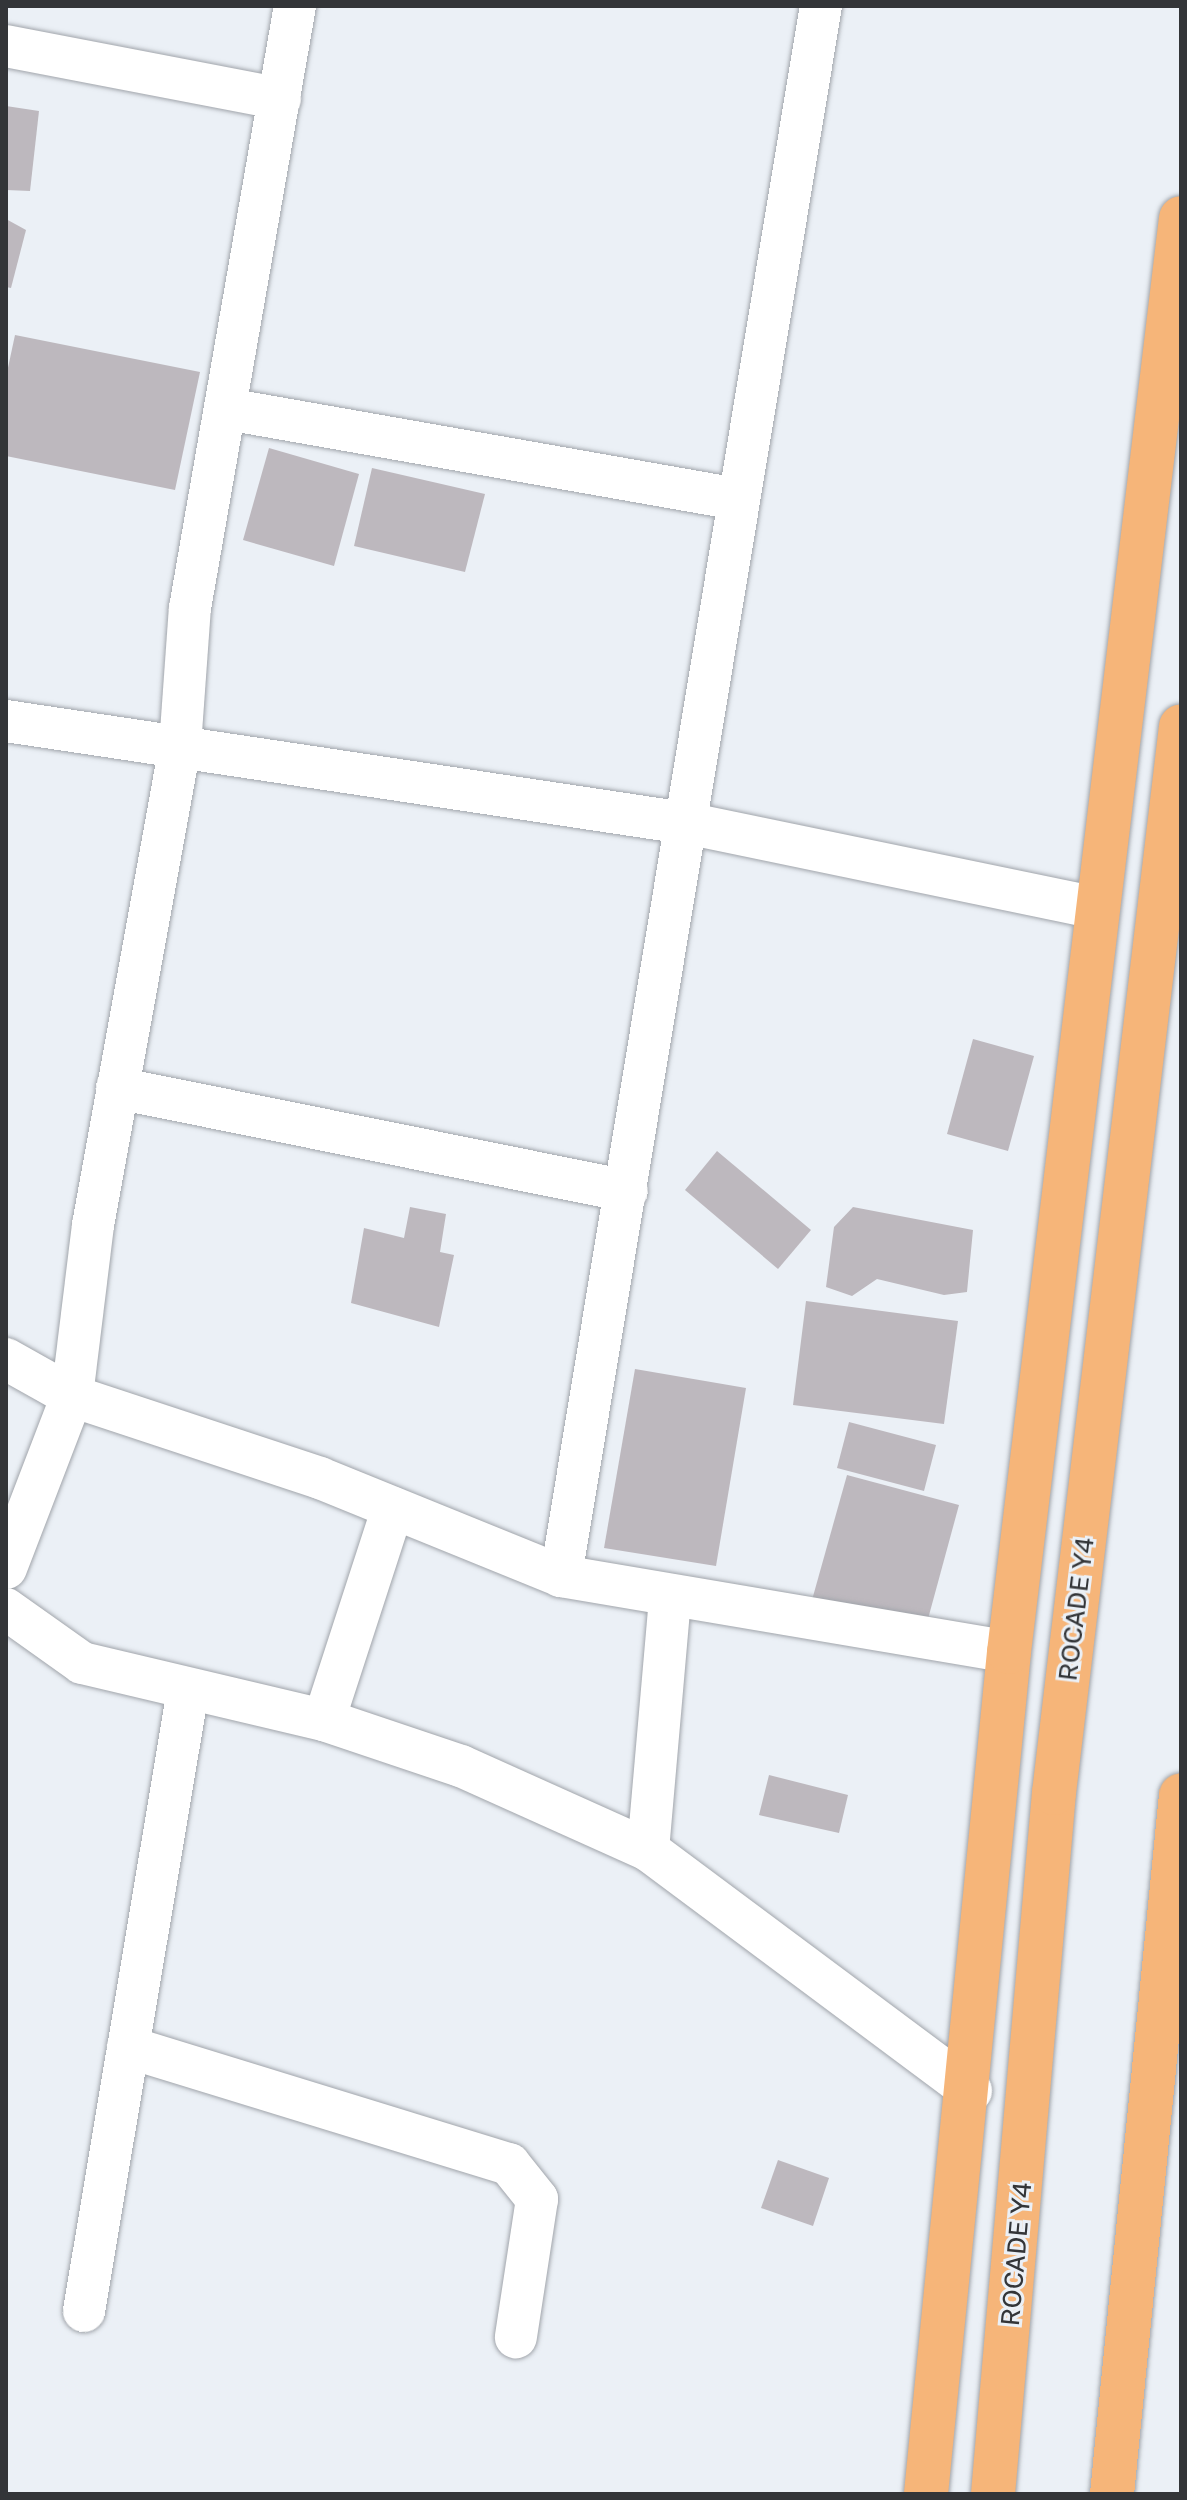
<!DOCTYPE html>
<html>
<head>
<meta charset="utf-8">
<style>
	body { margin:0 }
	#map { position:relative; width:1187px; height:2500px; overflow:hidden; background:#ebf0f6; font-family:"Golos Text",sans-serif }
	div>[style] { position:absolute }
	[style*='--x'] { left:calc(var(--x)*1px); top:calc(var(--y)*1px); width:calc(var(--w)*1px); rotate:calc(var(--a)*1deg) }
	.building>* { inset:0; background:#bdb8be }
	.roads { filter:drop-shadow(0 0 2px #a1a5ab) drop-shadow(0 0 2px #a1a5ab) }
	.minor>* { height:42px; margin:-21px; padding:0 21px; transform-origin:21px; border-radius:21px; background:#fff }
	.highway>* { height:44px; margin:-22px; padding:0 22px; transform-origin:22px; border-radius:22px; background:#f6b579 }
	span { translate:-50% -50%; white-space:nowrap; text-align:center; line-height:1.15; -webkit-text-stroke:6px #ebf0f6; paint-order:stroke }
	.street-label { font-size:26px; color:#333538 }
	.frame { position:absolute; inset:0; border:8px solid #333538; pointer-events:none }
</style>
</head>
<body>
<div id="map">
	<div class="building">
		<div style="clip-path:polygon(6px 106px,39px 111px,30px 191px,6px 190px)"></div>
		<div style="clip-path:polygon(6px 219px,26px 230px,11px 288px,6px 287px)"></div>
		<div style="clip-path:polygon(15px 335px,200px 372px,175px 490px,6px 456px,6px 377px)"></div>
		<div style="clip-path:polygon(269px 448px,359px 474px,334px 566px,243px 540px)"></div>
		<div style="clip-path:polygon(372px 468px,485px 494px,465px 572px,354px 546px)"></div>
		<div style="clip-path:polygon(973px 1039px,1034px 1056px,1008px 1151px,947px 1134px)"></div>
		<div style="clip-path:polygon(717px 1151px,811px 1230px,778px 1269px,685px 1190px)"></div>
		<div style="clip-path:polygon(410px 1207px,446px 1214px,440px 1252px,454px 1255px,439px 1327px,351px 1303px,364px 1228px,404px 1238px)"></div>
		<div style="clip-path:polygon(853px 1207px,973px 1230px,967px 1292px,944px 1295px,877px 1279px,852px 1296px,826px 1287px,834px 1227px)"></div>
		<div style="clip-path:polygon(806px 1301px,958px 1321px,944px 1424px,793px 1405px)"></div>
		<div style="clip-path:polygon(635px 1369px,746px 1388px,716px 1566px,604px 1548px)"></div>
		<div style="clip-path:polygon(849px 1422px,936px 1445px,924px 1491px,837px 1468px)"></div>
		<div style="clip-path:polygon(847px 1475px,959px 1505px,925px 1630px,812px 1600px)"></div>
		<div style="clip-path:polygon(769px 1775px,848px 1795px,839px 1833px,759px 1815px)"></div>
		<div style="clip-path:polygon(778px 2160px,829px 2178px,813px 2226px,761px 2208px)"></div>
	</div>
	<div class="roads">
		<div class="minor">
			<div style="--x:6;--y:46;--w:279;--a:10.9"></div>
			<div style="--x:227;--y:409;--w:518;--a:10.01"></div>
			<div style="--x:6;--y:721;--w:693;--a:8.55"></div>
			<div style="--x:691;--y:824;--w:410;--a:11.7"></div>
			<div style="--x:117;--y:1088;--w:520;--a:11.42"></div>
			<div style="--x:6;--y:1359;--w:76;--a:29.3"></div>
			<div style="--x:72;--y:1396;--w:261;--a:18.3"></div>
			<div style="--x:320;--y:1478;--w:260;--a:22.1"></div>
			<div style="--x:561;--y:1576;--w:454;--a:9.6"></div>
			<div style="--x:6;--y:1568;--w:184;--a:-69"></div>
			<div style="--x:72;--y:1396;--w:172;--a:-83"></div>
			<div style="--x:93;--y:1225;--w:487;--a:-79.7"></div>
			<div style="--x:180;--y:746;--w:138;--a:-85.9"></div>
			<div style="--x:190;--y:608;--w:611;--a:-80.11"></div>
			<div style="--x:561;--y:1576;--w:1591;--a:-80.6"></div>
			<div style="--x:6;--y:1609;--w:93;--a:35.4"></div>
			<div style="--x:82;--y:1663;--w:249;--a:13.3"></div>
			<div style="--x:324;--y:1720;--w:145;--a:18.6"></div>
			<div style="--x:461;--y:1766;--w:205;--a:24.2"></div>
			<div style="--x:648;--y:1850;--w:403;--a:36.7"></div>
			<div style="--x:324;--y:1720;--w:223;--a:-72"></div>
			<div style="--x:648;--y:1850;--w:254;--a:-85"></div>
			<div style="--x:128;--y:2047;--w:399;--a:17.1"></div>
			<div style="--x:509;--y:2164;--w:45;--a:51.3"></div>
			<div style="--x:537;--y:2199;--w:140;--a:98.7"></div>
			<div style="--x:84;--y:2311;--w:630;--a:-80.49"></div>
		</div>
		<div class="highway">
			<div style="--x:926;--y:2494;--w:846;--a:-84.37"></div>
			<div style="--x:1009;--y:1652;--w:1444;--a:-83.16"></div>
			<div style="--x:993;--y:2494;--w:704;--a:-85.03"></div>
			<div style="--x:1054;--y:1793;--w:1074;--a:-83.21"></div>
			<div style="--x:1112;--y:2494;--w:702;--a:-84.36"></div>
		</div>
	</div>
	<div class="street-label">
		<span style="left:1076px;top:1609px;rotate:-83deg">ROCADE Y4</span>
		<span style="left:1016px;top:2254px;rotate:-85deg">ROCADE Y4</span>
	</div>
	<div class="frame"></div>
</div>
</body>
</html>
